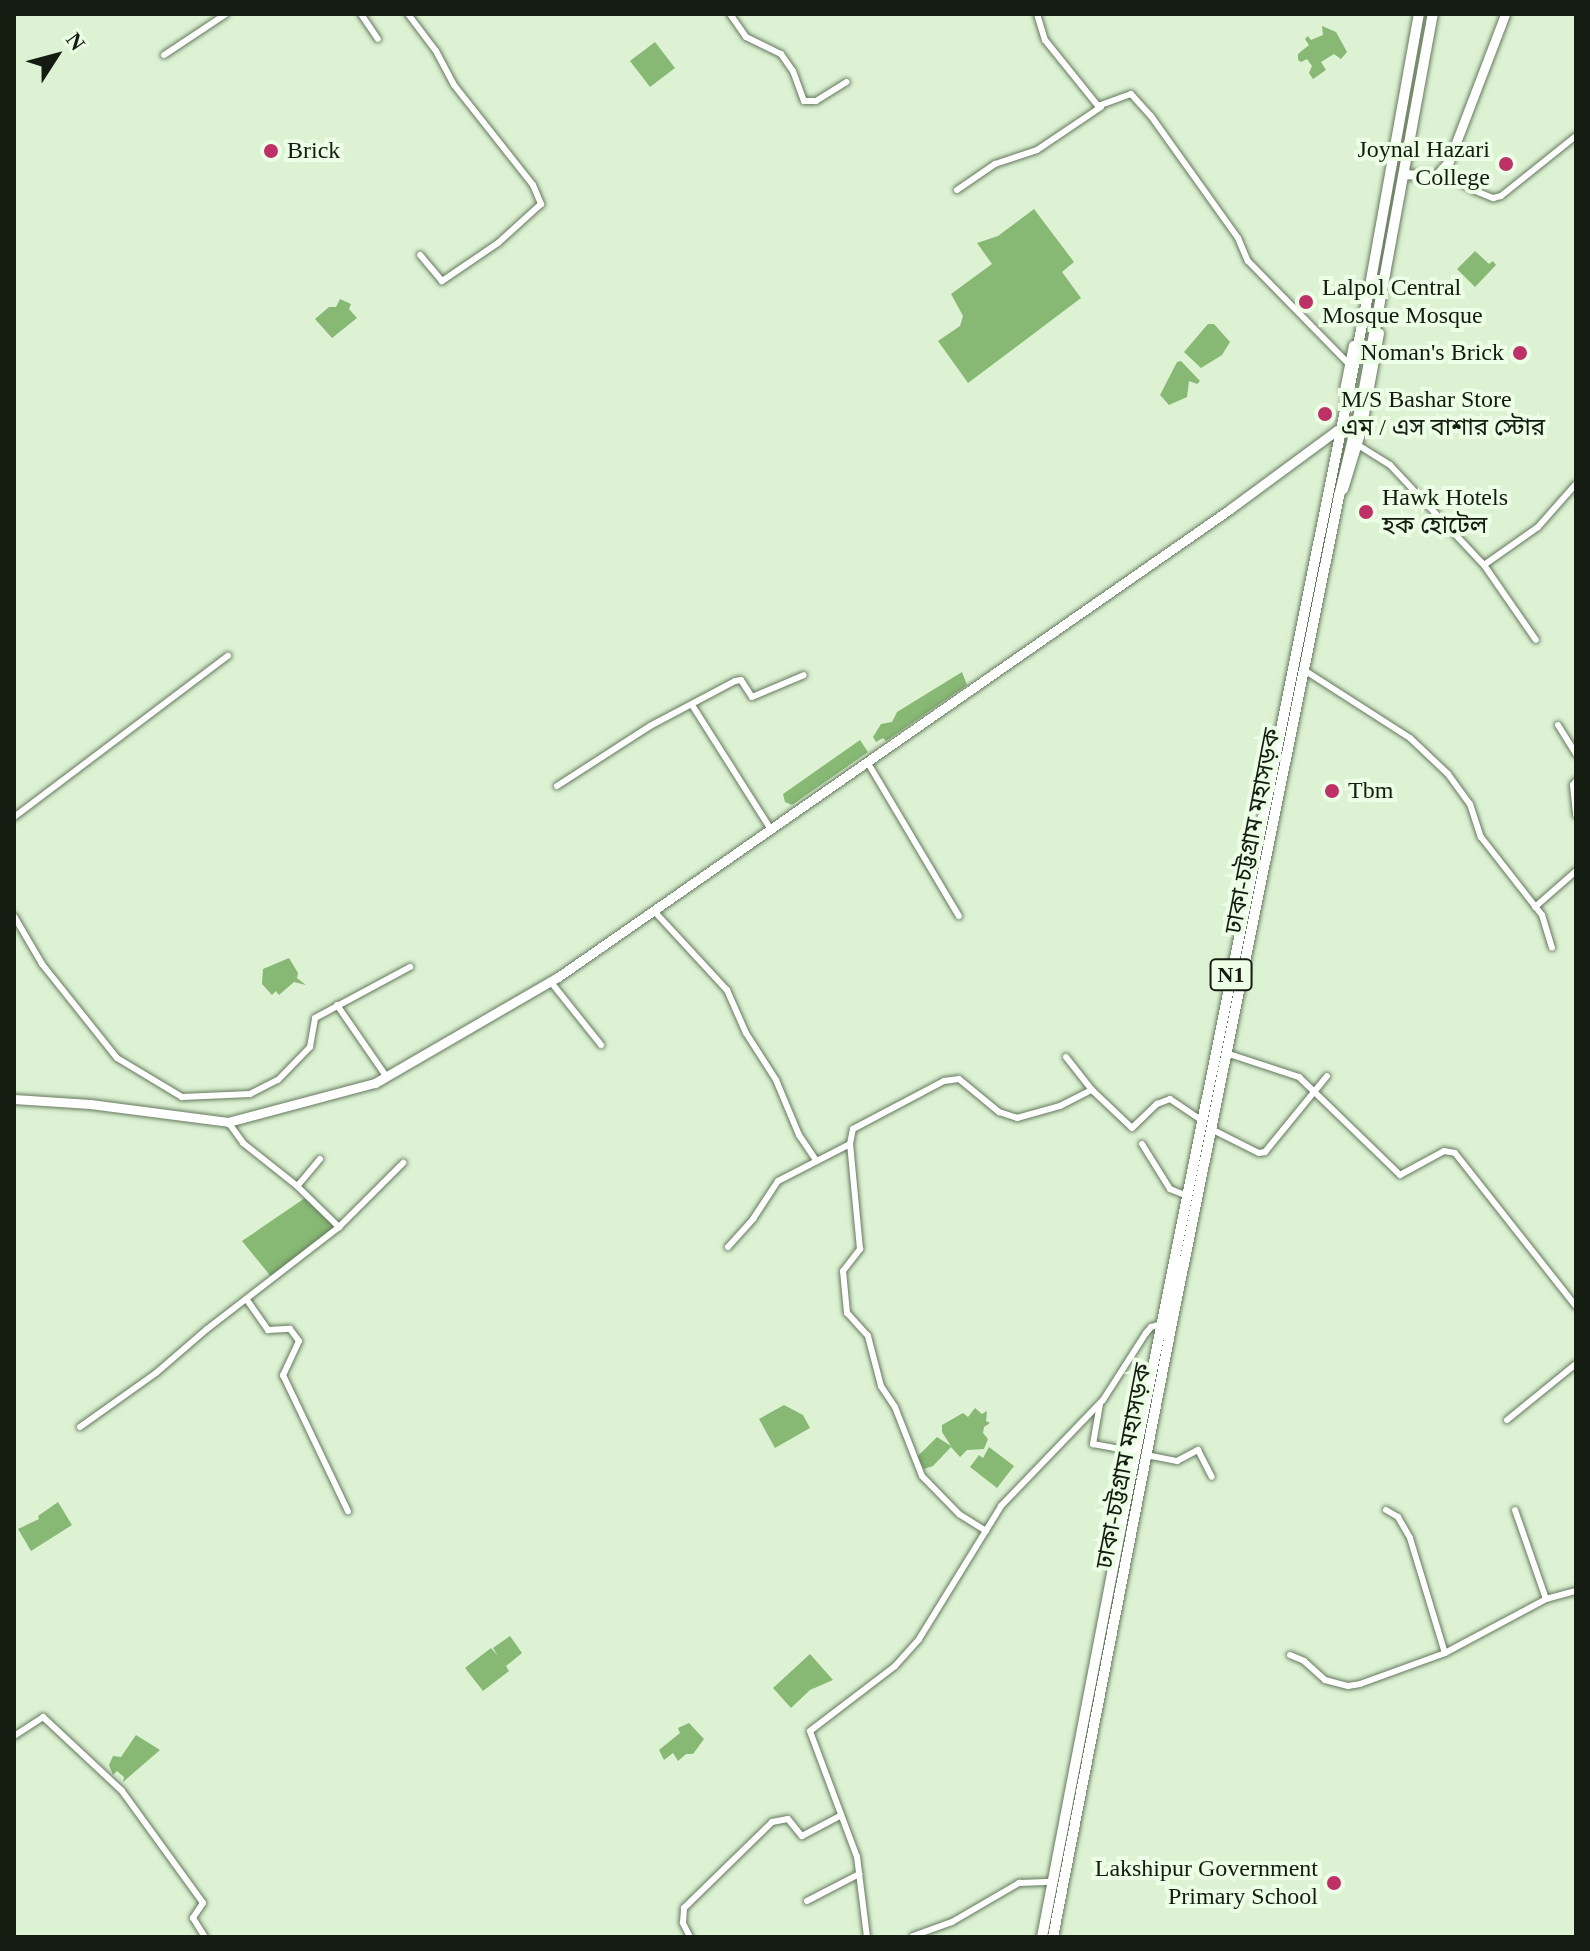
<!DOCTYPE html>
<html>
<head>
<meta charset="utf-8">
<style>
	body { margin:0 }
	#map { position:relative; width:1590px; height:1951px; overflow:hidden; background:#dcf2d3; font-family:"Times New Roman","Noto Sans Bengali",serif }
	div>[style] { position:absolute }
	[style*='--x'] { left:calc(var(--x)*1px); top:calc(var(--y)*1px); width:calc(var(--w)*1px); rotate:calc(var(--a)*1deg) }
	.water>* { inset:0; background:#87b874 }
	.roads { filter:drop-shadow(0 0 2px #65785d) drop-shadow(0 0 2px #65785d) }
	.minor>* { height:6px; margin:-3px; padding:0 3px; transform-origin:3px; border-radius:3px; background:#fff }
	.secondary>* { height:9px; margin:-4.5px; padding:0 4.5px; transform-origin:4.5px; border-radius:4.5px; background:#fff }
	.trunk>* { height:10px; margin:-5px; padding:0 5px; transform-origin:5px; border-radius:5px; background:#fff }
	.dots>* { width:22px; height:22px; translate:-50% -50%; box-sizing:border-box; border:4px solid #ecfee5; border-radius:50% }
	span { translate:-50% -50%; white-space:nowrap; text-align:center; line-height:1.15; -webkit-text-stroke:8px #ecfee5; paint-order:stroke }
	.shield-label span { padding:2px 6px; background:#ecfee5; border:2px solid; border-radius:6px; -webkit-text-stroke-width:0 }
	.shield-label { font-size:22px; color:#141c11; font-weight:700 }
	.poi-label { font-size:24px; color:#141c11 }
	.right { translate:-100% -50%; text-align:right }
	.left { translate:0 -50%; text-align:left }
	.street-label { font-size:24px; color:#141c11 }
	.frame { position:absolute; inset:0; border:16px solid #141c11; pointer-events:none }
	.north { position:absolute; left:16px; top:16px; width:80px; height:80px; -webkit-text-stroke:6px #ecfee5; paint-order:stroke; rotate:54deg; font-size:22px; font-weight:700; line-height:32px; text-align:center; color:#141c11 }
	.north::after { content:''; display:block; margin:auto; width:28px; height:36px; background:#141c11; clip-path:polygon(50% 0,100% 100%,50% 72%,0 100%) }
</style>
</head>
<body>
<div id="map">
	<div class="water">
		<div style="clip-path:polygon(1322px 26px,1336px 32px,1347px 52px,1341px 59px,1334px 54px,1321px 62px,1326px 70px,1313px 79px,1309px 73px,1312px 66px,1307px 59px,1301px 62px,1298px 60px,1298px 54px,1309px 45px,1305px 39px,1308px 36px,1311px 40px,1323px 35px)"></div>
		<div style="clip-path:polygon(655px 42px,675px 68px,650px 87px,630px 61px)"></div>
		<div style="clip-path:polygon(1034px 209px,1074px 262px,1062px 272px,1081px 298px,968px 383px,938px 341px,960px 326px,963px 316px,951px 294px,992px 264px,977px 243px,998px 236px)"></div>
		<div style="clip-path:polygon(1475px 251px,1489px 264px,1493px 261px,1496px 265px,1475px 287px,1457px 269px)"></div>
		<div style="clip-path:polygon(340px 299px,351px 304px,349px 309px,357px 318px,332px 338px,315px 319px,329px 307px,336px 307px)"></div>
		<div style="clip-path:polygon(1208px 324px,1214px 324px,1230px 342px,1222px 355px,1201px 368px,1184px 352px)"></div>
		<div style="clip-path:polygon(1181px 361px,1200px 381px,1197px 384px,1189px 381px,1187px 397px,1169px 405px,1160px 395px,1177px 362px)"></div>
		<div style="clip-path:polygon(962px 672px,967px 685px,886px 741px,883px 738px,876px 742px,873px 737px,881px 724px,892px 722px,897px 712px)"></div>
		<div style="clip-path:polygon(860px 740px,868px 752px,792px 805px,785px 802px,783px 794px)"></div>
		<div style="clip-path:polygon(289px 958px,298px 973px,297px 978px,306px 985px,294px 982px,279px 995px,276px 991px,272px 995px,262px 984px,263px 969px)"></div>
		<div style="clip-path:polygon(305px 1198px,337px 1225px,273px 1279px,242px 1241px)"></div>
		<div style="clip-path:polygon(784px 1405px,803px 1415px,810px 1428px,775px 1448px,759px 1419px)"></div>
		<div style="clip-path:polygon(975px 1408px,982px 1414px,987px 1411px,986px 1421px,990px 1423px,984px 1427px,983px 1433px,988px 1439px,984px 1449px,967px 1450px,960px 1457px,951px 1447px,933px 1466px,924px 1469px,917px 1457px,937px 1437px,951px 1446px,942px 1432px,942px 1425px,963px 1413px,968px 1417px)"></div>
		<div style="clip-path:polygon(989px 1447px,1014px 1466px,997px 1488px,970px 1467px,979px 1455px,983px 1458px)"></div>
		<div style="clip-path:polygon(58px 1502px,72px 1525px,31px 1551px,18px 1529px,39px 1519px,38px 1516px)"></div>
		<div style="clip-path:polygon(510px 1636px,522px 1653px,506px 1666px,509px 1671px,483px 1691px,465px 1668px,491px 1648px,498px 1656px,493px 1648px)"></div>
		<div style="clip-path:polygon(810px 1654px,833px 1680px,810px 1690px,791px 1708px,773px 1688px)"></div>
		<div style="clip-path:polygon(689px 1723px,704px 1739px,693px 1754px,686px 1754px,678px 1761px,673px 1753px,664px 1760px,659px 1750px,680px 1733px,678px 1728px)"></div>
		<div style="clip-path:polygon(136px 1735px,160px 1750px,123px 1782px,124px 1777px,117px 1771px,113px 1775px,109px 1765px,113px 1756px,121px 1757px)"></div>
	</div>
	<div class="roads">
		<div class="minor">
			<div style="--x:361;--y:14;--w:30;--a:56"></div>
			<div style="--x:408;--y:14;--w:46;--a:52.9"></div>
			<div style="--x:436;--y:51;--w:38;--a:62"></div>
			<div style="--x:454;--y:85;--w:127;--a:51.7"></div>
			<div style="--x:533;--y:185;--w:21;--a:67"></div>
			<div style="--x:541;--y:204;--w:58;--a:137.8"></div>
			<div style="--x:498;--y:243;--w:68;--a:145.8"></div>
			<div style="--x:442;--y:281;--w:34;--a:-130"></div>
			<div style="--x:730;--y:14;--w:28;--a:55"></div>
			<div style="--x:746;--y:37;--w:39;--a:26"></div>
			<div style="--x:781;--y:54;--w:21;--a:55"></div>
			<div style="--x:793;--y:71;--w:32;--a:70"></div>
			<div style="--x:804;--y:101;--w:12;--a:0"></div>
			<div style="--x:816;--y:101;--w:36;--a:-32"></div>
			<div style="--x:1037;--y:14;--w:27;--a:73"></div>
			<div style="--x:1045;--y:40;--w:85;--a:51.2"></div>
			<div style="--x:1098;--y:106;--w:35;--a:-20"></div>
			<div style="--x:1131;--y:94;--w:30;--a:48"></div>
			<div style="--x:1151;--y:116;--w:150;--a:54.5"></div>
			<div style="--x:1238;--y:238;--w:25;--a:67"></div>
			<div style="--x:1248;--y:261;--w:144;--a:45.6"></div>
			<div style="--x:164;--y:55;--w:74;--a:-33.5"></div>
			<div style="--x:1441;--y:172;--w:37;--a:29"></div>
			<div style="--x:1473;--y:190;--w:22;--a:22"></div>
			<div style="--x:1493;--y:198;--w:8;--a:-14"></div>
			<div style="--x:1501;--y:196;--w:96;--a:-38.7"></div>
			<div style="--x:957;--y:190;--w:46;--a:-34.4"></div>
			<div style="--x:995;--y:164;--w:44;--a:-18.4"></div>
			<div style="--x:1037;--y:150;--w:77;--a:-33.9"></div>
			<div style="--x:1358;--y:445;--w:38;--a:32"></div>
			<div style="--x:1390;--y:465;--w:137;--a:46.8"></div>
			<div style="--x:1484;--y:565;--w:66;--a:-35.1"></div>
			<div style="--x:1538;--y:527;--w:57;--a:-48.5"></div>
			<div style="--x:1484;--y:565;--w:91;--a:55.3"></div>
			<div style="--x:1304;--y:670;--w:126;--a:32.7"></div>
			<div style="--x:1410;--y:738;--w:52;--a:43.5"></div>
			<div style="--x:1448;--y:774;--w:37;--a:54"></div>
			<div style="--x:1470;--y:804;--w:35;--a:72"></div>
			<div style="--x:1481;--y:837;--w:99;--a:52"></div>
			<div style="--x:1542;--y:915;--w:34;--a:73"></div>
			<div style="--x:692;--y:705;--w:146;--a:57.6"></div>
			<div style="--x:1558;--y:725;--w:34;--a:58"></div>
			<div style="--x:868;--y:763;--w:178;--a:59.3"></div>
			<div style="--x:1576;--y:781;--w:5;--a:127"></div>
			<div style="--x:1573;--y:785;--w:30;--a:84"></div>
			<div style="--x:557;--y:786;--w:111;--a:-32.8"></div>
			<div style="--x:650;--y:726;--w:96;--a:-27.9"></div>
			<div style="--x:735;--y:681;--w:6;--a:-9"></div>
			<div style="--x:741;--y:680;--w:20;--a:57"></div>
			<div style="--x:752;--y:697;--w:56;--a:-22.9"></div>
			<div style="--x:14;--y:817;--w:268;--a:-37"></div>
			<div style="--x:1535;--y:907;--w:55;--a:-41.3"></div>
			<div style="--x:654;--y:911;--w:108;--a:47.3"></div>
			<div style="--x:727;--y:990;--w:47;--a:66.2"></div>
			<div style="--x:746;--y:1033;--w:56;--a:57.4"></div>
			<div style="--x:776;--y:1080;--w:60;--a:67.3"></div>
			<div style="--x:799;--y:1135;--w:30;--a:56"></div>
			<div style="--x:14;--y:916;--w:56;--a:59.7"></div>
			<div style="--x:42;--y:964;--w:120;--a:51.4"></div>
			<div style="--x:117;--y:1058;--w:76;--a:31"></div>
			<div style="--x:182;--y:1097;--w:68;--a:-2.5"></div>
			<div style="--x:250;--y:1094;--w:31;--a:-27"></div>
			<div style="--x:278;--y:1080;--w:46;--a:-45.9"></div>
			<div style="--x:310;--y:1047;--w:29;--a:-80"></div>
			<div style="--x:315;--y:1018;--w:108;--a:-28.2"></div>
			<div style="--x:550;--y:981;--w:82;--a:51.4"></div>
			<div style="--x:337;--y:1005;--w:86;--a:55.4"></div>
			<div style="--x:1229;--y:1054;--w:74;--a:18.2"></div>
			<div style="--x:1299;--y:1077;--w:141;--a:44.1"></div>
			<div style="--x:1400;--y:1175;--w:50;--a:-28.6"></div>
			<div style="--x:1444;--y:1151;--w:11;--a:10"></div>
			<div style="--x:1455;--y:1153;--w:195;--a:51.7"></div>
			<div style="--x:1066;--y:1057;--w:42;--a:51.8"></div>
			<div style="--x:228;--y:1122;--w:26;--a:54"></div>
			<div style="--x:243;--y:1143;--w:69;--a:38.5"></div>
			<div style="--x:1213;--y:1130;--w:51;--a:26.6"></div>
			<div style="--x:1259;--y:1153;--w:6;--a:-9"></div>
			<div style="--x:1265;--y:1152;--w:98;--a:-50.8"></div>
			<div style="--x:1142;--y:1144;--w:53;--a:58.1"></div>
			<div style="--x:1170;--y:1189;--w:18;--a:22"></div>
			<div style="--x:320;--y:1159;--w:35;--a:130"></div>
			<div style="--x:297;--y:1186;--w:59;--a:44.3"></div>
			<div style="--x:728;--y:1247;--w:38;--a:-48"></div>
			<div style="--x:753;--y:1219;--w:45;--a:-56.7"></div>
			<div style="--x:778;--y:1181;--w:81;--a:-27.2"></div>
			<div style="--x:247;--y:1300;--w:37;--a:55"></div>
			<div style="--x:268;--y:1330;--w:22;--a:-3"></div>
			<div style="--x:290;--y:1329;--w:15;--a:53"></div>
			<div style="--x:299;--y:1341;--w:38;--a:115"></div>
			<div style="--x:283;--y:1375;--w:151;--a:64.5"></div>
			<div style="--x:1100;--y:1404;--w:41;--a:99.9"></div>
			<div style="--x:1093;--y:1444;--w:44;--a:10.5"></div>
			<div style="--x:1507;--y:1420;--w:89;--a:-39.1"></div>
			<div style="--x:80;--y:1427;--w:93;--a:-35.4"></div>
			<div style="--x:156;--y:1373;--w:67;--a:-40.8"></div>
			<div style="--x:207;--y:1329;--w:167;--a:-37.7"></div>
			<div style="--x:339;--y:1227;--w:91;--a:-45"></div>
			<div style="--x:1146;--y:1455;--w:32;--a:11"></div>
			<div style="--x:1177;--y:1461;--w:24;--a:-28"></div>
			<div style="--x:1198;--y:1450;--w:30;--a:63"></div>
			<div style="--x:1386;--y:1510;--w:14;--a:30"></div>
			<div style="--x:1398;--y:1517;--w:24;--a:60"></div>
			<div style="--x:1410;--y:1538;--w:120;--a:73.1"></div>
			<div style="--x:1515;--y:1510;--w:94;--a:70.8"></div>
			<div style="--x:986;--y:1531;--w:31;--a:-148"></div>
			<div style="--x:960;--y:1515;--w:54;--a:-134.3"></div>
			<div style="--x:922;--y:1476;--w:74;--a:-111.4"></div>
			<div style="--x:895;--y:1407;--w:25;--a:-124"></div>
			<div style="--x:881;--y:1386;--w:52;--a:-104.6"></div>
			<div style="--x:868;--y:1336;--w:31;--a:-132"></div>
			<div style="--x:847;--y:1313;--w:42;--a:-95.4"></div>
			<div style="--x:843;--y:1271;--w:28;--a:-52"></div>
			<div style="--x:860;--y:1249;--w:105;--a:-95.4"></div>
			<div style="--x:850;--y:1144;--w:15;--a:-79"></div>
			<div style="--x:853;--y:1129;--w:103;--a:-27.8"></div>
			<div style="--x:944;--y:1081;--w:15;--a:-8"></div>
			<div style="--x:959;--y:1079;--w:52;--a:39.5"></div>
			<div style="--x:999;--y:1112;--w:19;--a:18"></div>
			<div style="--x:1017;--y:1118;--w:45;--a:-15.6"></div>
			<div style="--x:1060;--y:1106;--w:36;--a:-27"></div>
			<div style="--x:1092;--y:1090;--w:55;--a:43.5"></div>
			<div style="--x:1132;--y:1128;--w:35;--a:-44"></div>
			<div style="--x:1157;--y:1104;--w:14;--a:-21"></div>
			<div style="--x:1170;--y:1099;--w:40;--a:34"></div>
			<div style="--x:1290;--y:1655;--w:15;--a:23"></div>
			<div style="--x:1304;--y:1661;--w:28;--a:42"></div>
			<div style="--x:1325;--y:1680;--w:24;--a:15"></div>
			<div style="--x:1348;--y:1686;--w:12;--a:-9"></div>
			<div style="--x:1360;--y:1684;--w:90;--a:-20"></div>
			<div style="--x:1445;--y:1653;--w:115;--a:-28.1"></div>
			<div style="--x:1546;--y:1599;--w:31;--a:-15"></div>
			<div style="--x:14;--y:1736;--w:35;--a:-33"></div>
			<div style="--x:43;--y:1717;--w:108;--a:43.1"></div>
			<div style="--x:122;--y:1791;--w:138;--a:54.1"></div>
			<div style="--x:203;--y:1903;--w:18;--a:124"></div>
			<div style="--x:193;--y:1918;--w:22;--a:58"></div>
			<div style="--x:807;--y:1901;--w:59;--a:-27.4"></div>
			<div style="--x:913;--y:1936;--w:41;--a:-19.7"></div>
			<div style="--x:952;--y:1922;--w:78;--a:-30.2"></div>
			<div style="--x:1019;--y:1883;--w:34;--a:-2"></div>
			<div style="--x:690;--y:1937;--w:16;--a:-117"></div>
			<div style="--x:683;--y:1923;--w:15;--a:-86"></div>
			<div style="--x:684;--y:1908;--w:123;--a:-44.3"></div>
			<div style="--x:772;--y:1822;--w:16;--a:-11"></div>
			<div style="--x:788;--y:1819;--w:22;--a:51"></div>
			<div style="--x:802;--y:1836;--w:43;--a:-27.8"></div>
			<div style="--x:867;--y:1937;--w:81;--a:-97.1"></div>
			<div style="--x:857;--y:1857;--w:134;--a:-110.5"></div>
			<div style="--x:810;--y:1731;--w:107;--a:-37.4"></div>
			<div style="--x:895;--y:1666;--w:36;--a:-48"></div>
			<div style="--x:919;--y:1639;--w:156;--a:-58.3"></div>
			<div style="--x:1001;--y:1506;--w:147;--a:-46.1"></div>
			<div style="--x:1103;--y:1400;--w:80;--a:-57.3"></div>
			<div style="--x:1146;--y:1333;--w:8;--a:-50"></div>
			<div style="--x:1151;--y:1327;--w:10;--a:-17"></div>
		</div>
		<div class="secondary">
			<div style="--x:1403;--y:174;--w:33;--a:3"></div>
			<div style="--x:1436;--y:176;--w:20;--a:-49"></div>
			<div style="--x:1449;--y:161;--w:157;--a:-69.1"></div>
			<div style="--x:1344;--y:390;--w:46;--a:-78.7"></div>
			<div style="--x:1343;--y:489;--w:62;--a:-73"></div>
			<div style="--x:1361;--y:430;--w:99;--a:-79.5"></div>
			<div style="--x:14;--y:1099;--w:76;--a:3.8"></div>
			<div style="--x:90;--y:1104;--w:139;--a:7.4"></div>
			<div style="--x:228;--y:1122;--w:152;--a:-14.9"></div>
			<div style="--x:375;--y:1083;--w:211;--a:-30.1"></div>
			<div style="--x:558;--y:977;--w:819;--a:-34.85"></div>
			<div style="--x:1230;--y:509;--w:133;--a:-36.4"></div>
		</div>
		<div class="trunk">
			<div style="--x:1042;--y:1937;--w:419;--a:-79.1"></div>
			<div style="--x:1121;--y:1526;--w:1260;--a:-78.65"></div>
			<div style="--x:1369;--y:291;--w:281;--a:-79.8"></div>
			<div style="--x:1053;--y:1937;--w:625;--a:-79.03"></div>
			<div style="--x:1172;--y:1323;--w:844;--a:-78.58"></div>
			<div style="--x:1339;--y:496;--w:94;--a:-76.4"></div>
			<div style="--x:1361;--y:405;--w:398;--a:-79.6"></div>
		</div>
	</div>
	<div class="dots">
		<div style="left:271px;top:151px;background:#bd3167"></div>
		<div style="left:1506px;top:164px;background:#bd3167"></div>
		<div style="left:1306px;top:302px;background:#bd3167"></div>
		<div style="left:1520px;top:353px;background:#bd3167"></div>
		<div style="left:1325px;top:414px;background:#bd3167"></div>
		<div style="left:1366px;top:512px;background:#bd3167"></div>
		<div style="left:1332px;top:791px;background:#bd3167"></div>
		<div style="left:1334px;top:1883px;background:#bd3167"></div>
	</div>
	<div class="shield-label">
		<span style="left:1231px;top:975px">N1</span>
	</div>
	<div class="poi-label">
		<span class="right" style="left:1490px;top:164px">Joynal Hazari<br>College</span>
		<span class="left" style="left:287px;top:151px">Brick</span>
		<span class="left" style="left:1322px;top:302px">Lalpol Central<br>Mosque Mosque</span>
		<span class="right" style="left:1504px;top:353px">Noman's Brick</span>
		<span class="left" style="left:1341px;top:414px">M/S Bashar Store<br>এম / এস বাশার স্টোর</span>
		<span class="left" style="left:1382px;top:512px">Hawk Hotels<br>হক হোটেল</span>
		<span class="left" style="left:1348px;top:791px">Tbm</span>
		<span class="right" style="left:1318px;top:1883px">Lakshipur Government<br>Primary School</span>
	</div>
	<div class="street-label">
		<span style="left:1253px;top:831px;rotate:-79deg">ঢাকা-চট্টগ্রাম মহাসড়ক</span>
		<span style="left:1124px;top:1466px;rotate:-79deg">ঢাকা-চট্টগ্রাম মহাসড়ক</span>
	</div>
	<div class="frame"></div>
	<div class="north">N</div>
</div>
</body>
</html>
